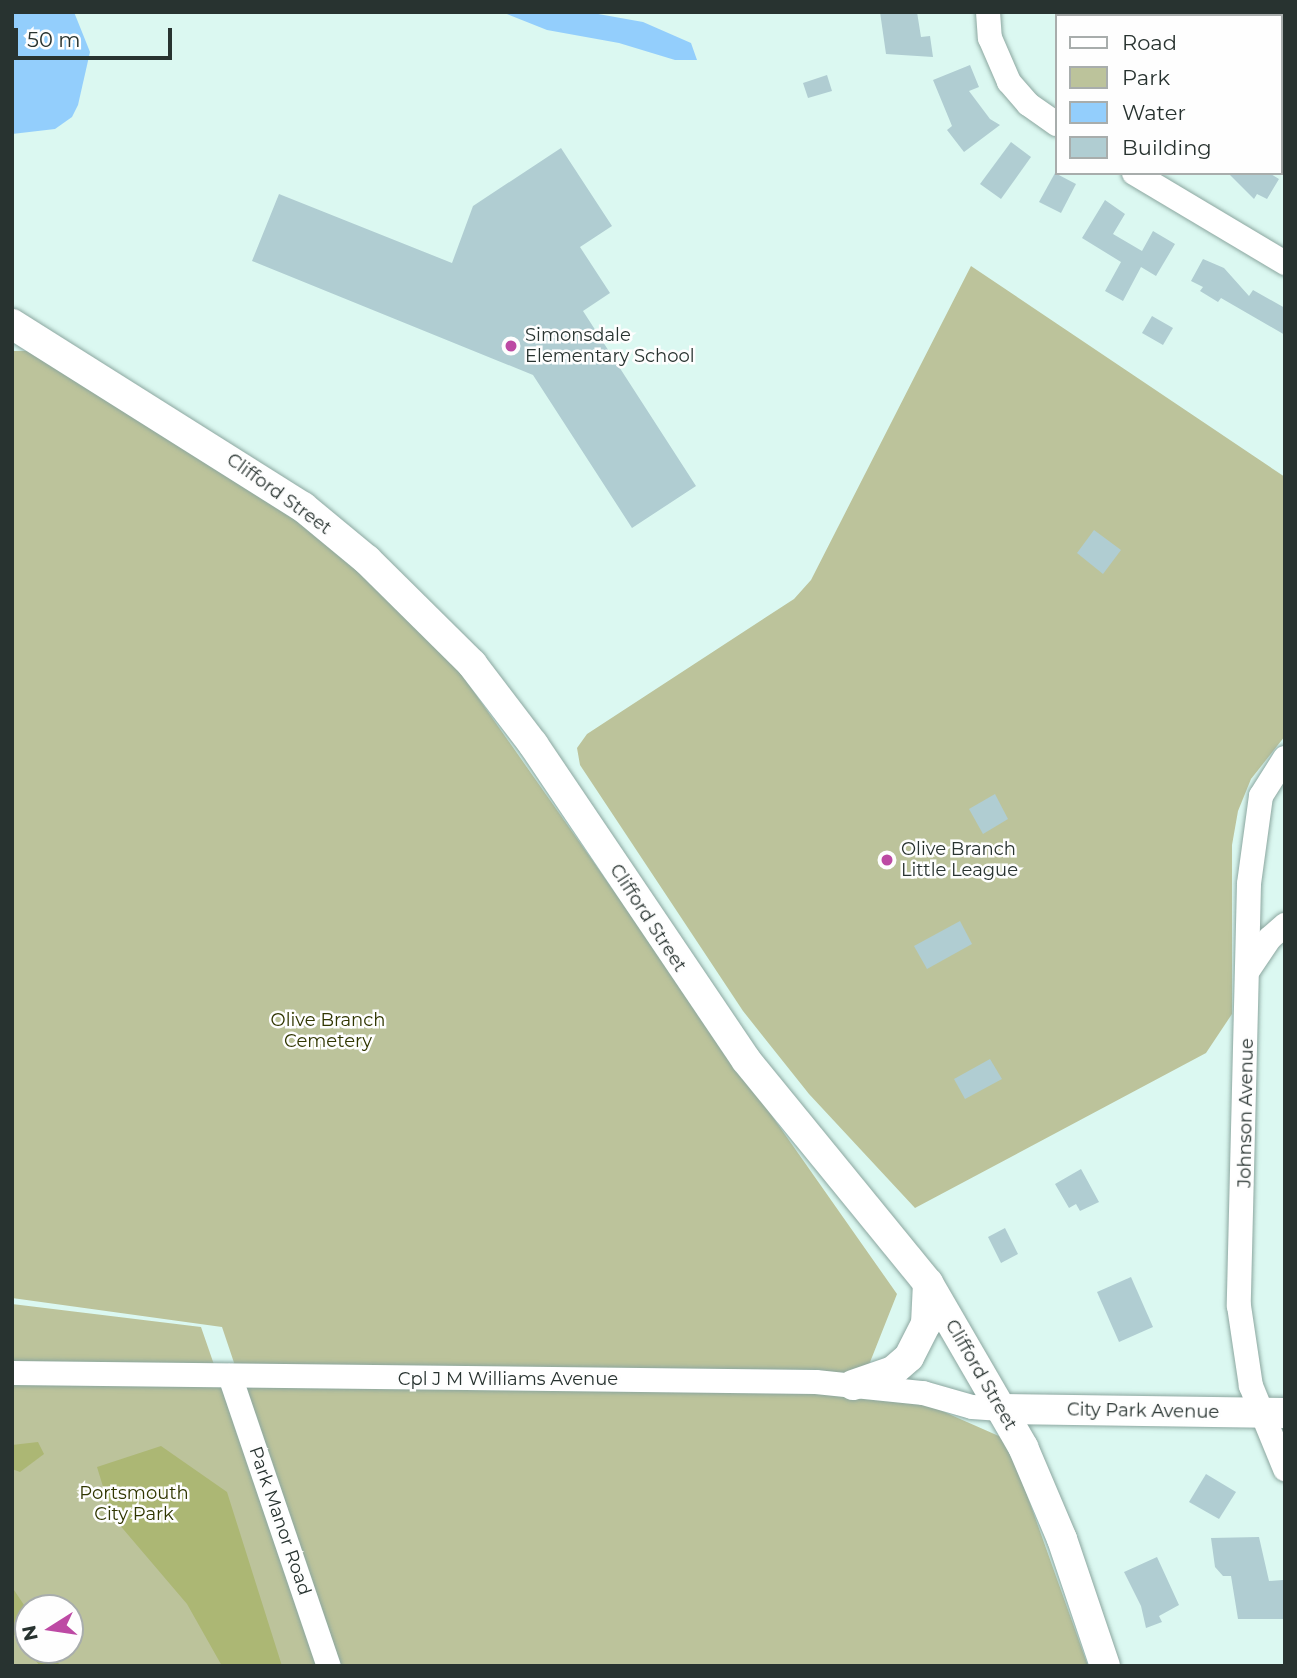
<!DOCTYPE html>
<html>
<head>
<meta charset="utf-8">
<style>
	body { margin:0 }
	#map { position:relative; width:1297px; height:1678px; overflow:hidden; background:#dbf8f1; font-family:Montserrat,sans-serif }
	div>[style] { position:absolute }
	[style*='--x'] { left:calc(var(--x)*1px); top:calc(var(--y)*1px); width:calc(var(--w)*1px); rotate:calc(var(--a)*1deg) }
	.green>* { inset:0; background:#bcc39b }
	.forest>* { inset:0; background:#acb774 }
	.water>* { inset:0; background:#93cefc }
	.building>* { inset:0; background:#b0cdd2 }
	.roads { filter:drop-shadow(0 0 2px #8ba69f) drop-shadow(0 0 2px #8ba69f) }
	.minor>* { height:24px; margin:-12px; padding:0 12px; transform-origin:12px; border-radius:12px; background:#fff }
	.tertiary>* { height:30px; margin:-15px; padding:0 15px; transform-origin:15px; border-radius:15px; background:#fff }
	.dots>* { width:19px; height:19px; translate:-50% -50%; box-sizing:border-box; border:4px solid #fefefe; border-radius:50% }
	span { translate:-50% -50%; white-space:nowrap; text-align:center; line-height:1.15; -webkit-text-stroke:5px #fefefe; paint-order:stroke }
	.poi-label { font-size:18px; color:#283330 }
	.left { translate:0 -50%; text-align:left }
	.street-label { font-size:18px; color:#283330 }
	.park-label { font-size:18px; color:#303601 }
	.frame { position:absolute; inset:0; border:14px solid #283330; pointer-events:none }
	.legend { position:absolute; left:1055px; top:14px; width:228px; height:161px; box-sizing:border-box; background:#fefefe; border:2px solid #a8adac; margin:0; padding:9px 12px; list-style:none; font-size:21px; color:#283330 }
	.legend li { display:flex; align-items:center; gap:14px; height:35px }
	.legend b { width:35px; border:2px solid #a8adac }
	.north { position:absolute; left:14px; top:1594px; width:70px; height:70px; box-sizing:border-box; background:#fefefe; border:2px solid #a8adac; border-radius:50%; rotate:258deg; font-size:19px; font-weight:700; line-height:28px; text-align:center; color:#283330 }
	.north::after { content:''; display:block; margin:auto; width:24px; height:32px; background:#bd4aa4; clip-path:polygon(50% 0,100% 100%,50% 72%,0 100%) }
	.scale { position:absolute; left:14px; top:28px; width:158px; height:32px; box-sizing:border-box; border:4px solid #283330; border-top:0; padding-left:9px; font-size:21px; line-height:24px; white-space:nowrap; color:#283330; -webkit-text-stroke:5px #fefefe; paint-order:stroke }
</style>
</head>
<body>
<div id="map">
	<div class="green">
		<div style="clip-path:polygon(971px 266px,1285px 477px,1285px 736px,1251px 779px,1238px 811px,1232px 845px,1232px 1014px,1206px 1053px,915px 1208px,809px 1094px,743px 1011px,580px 765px,577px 748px,587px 734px,794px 599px,811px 580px)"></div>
		<div style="clip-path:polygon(12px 351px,49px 351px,305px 520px,441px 645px,897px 1294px,859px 1390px,899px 1392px,1001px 1437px,1021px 1478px,1088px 1666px,336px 1666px,222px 1327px,12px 1298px)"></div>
		<div style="clip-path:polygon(evenodd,12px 1304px,201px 1327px,318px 1666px,12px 1666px,12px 1304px,28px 1608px,70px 1608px,70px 1650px,28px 1650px,28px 1608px)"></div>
	</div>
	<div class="forest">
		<div style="clip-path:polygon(38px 1442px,44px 1454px,20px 1472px,12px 1469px,12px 1445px)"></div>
		<div style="clip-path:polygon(161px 1446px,227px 1492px,282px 1666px,222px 1666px,187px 1604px,112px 1516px,97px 1467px)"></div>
		<div style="clip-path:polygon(12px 1587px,28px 1611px,28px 1650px,51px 1650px,60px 1666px,40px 1666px,12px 1632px)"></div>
	</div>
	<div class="water">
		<div style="clip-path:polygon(12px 12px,74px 12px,90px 52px,78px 105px,72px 117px,55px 129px,12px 134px)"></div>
		<div style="clip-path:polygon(502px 12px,587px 12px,643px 22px,691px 43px,697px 60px,675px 60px,619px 43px,547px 30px)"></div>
	</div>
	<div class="building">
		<div style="clip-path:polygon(880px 12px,917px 12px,921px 37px,930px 36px,933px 57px,886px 54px)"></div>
		<div style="clip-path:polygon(970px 65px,979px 87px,969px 91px,990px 119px,1000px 125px,964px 152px,947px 130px,952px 126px,933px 80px)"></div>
		<div style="clip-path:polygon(827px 75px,832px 91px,808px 98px,803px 83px)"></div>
		<div style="clip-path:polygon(1011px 142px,1031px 157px,1001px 199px,980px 184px)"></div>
		<div style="clip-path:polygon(561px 148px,612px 226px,580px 247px,610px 293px,583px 311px,696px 486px,632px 528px,533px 375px,252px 261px,279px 194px,452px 263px,473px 206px)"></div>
		<div style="clip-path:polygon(1055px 173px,1076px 184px,1061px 213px,1039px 202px)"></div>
		<div style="clip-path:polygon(1228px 173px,1269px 173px,1279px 179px,1267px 199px,1257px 194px,1254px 199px)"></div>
		<div style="clip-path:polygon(1105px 200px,1125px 214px,1113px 234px,1142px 251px,1153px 231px,1175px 244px,1156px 276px,1141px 267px,1123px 301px,1105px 291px,1121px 262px,1082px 238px)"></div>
		<div style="clip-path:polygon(1203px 259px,1224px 268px,1249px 296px,1253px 290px,1285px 308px,1285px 335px,1221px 298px,1218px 302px,1200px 291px,1203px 287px,1191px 281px)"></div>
		<div style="clip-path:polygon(1152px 316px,1173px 328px,1163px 345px,1142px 333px)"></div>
		<div style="clip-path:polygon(1094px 530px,1121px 550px,1103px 574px,1077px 553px)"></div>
		<div style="clip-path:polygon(995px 794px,1008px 819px,983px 834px,969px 809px)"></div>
		<div style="clip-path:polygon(960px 921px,972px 944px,927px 969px,914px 946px)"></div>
		<div style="clip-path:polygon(990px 1059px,1002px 1079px,965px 1099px,954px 1079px)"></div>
		<div style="clip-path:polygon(1081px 1169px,1099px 1202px,1080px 1211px,1076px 1204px,1069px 1208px,1055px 1184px)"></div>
		<div style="clip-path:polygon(1005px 1228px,1018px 1254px,1001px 1263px,988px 1237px)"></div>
		<div style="clip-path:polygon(1131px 1277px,1153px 1327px,1119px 1342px,1097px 1292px)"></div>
		<div style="clip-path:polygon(1206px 1474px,1236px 1492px,1219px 1519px,1189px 1502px)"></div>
		<div style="clip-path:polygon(1259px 1537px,1269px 1581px,1283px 1580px,1285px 1619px,1238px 1619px,1231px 1576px,1223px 1576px,1215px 1567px,1211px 1538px)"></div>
		<div style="clip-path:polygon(1157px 1557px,1179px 1605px,1159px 1616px,1162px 1622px,1146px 1628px,1141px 1606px,1124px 1572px)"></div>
	</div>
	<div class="roads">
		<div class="minor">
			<div style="--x:988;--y:12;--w:26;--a:86"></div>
			<div style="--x:990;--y:38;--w:48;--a:66.6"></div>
			<div style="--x:1009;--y:82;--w:29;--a:49"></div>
			<div style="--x:1028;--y:104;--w:35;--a:35"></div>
			<div style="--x:1134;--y:173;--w:176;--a:30.8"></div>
			<div style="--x:1285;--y:758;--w:45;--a:122.3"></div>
			<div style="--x:1261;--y:796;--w:89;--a:97.8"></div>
			<div style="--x:1249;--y:884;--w:422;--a:91.4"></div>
			<div style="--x:1239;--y:1306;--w:81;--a:81.5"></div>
			<div style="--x:1251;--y:1386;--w:90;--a:67.7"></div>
			<div style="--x:1249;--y:969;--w:37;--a:-56"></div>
			<div style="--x:1270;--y:938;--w:20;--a:-41"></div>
			<div style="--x:12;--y:1373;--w:804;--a:0.64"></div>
			<div style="--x:816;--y:1382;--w:108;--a:5.9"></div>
			<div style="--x:923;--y:1393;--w:51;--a:15.9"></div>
			<div style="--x:972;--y:1407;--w:29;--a:4"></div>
			<div style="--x:230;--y:1376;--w:306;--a:71.2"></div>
		</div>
		<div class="tertiary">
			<div style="--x:12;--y:324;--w:344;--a:32.2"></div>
			<div style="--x:303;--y:507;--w:83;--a:39.6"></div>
			<div style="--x:367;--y:560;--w:148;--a:44.7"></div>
			<div style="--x:472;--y:664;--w:101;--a:52.7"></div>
			<div style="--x:533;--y:744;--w:381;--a:56"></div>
			<div style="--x:746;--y:1060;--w:288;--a:50.8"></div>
			<div style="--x:928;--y:1283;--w:190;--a:59.9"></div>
			<div style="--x:1023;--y:1447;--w:100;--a:67"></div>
			<div style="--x:1062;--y:1539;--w:134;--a:71.3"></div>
			<div style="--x:853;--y:1385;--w:42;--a:-19.3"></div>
			<div style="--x:893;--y:1371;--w:21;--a:-41"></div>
			<div style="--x:909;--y:1357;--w:37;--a:-63"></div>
			<div style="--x:926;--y:1324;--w:41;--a:-87.2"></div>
			<div style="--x:1001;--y:1409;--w:284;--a:0.8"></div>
		</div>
	</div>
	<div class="dots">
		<div style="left:511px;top:346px;background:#bd4aa4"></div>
		<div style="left:887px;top:860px;background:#bd4aa4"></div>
	</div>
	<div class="poi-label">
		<span class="left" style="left:525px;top:346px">Simonsdale<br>Elementary School</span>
		<span class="left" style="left:901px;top:860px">Olive Branch<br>Little League</span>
	</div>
	<div class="street-label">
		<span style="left:279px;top:494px;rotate:36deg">Clifford Street</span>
		<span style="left:648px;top:918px;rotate:57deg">Clifford Street</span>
		<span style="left:1246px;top:1113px;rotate:-89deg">Johnson Avenue</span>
		<span style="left:981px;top:1375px;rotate:60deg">Clifford Street</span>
		<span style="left:508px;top:1379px">Cpl J M Williams Avenue</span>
		<span style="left:1143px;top:1411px;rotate:1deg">City Park Avenue</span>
		<span style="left:280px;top:1521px;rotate:71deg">Park Manor Road</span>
	</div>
	<div class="park-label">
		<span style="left:328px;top:1031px">Olive Branch<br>Cemetery</span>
		<span style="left:134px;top:1504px">Portsmouth<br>City Park</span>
	</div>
	<div class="frame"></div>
	<ul class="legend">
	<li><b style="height:9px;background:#fff"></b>Road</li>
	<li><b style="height:19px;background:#bcc39b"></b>Park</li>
	<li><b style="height:19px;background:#93cefc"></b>Water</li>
	<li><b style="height:19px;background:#b0cdd2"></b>Building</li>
	</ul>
	<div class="north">N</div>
	<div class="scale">50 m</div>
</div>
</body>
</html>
